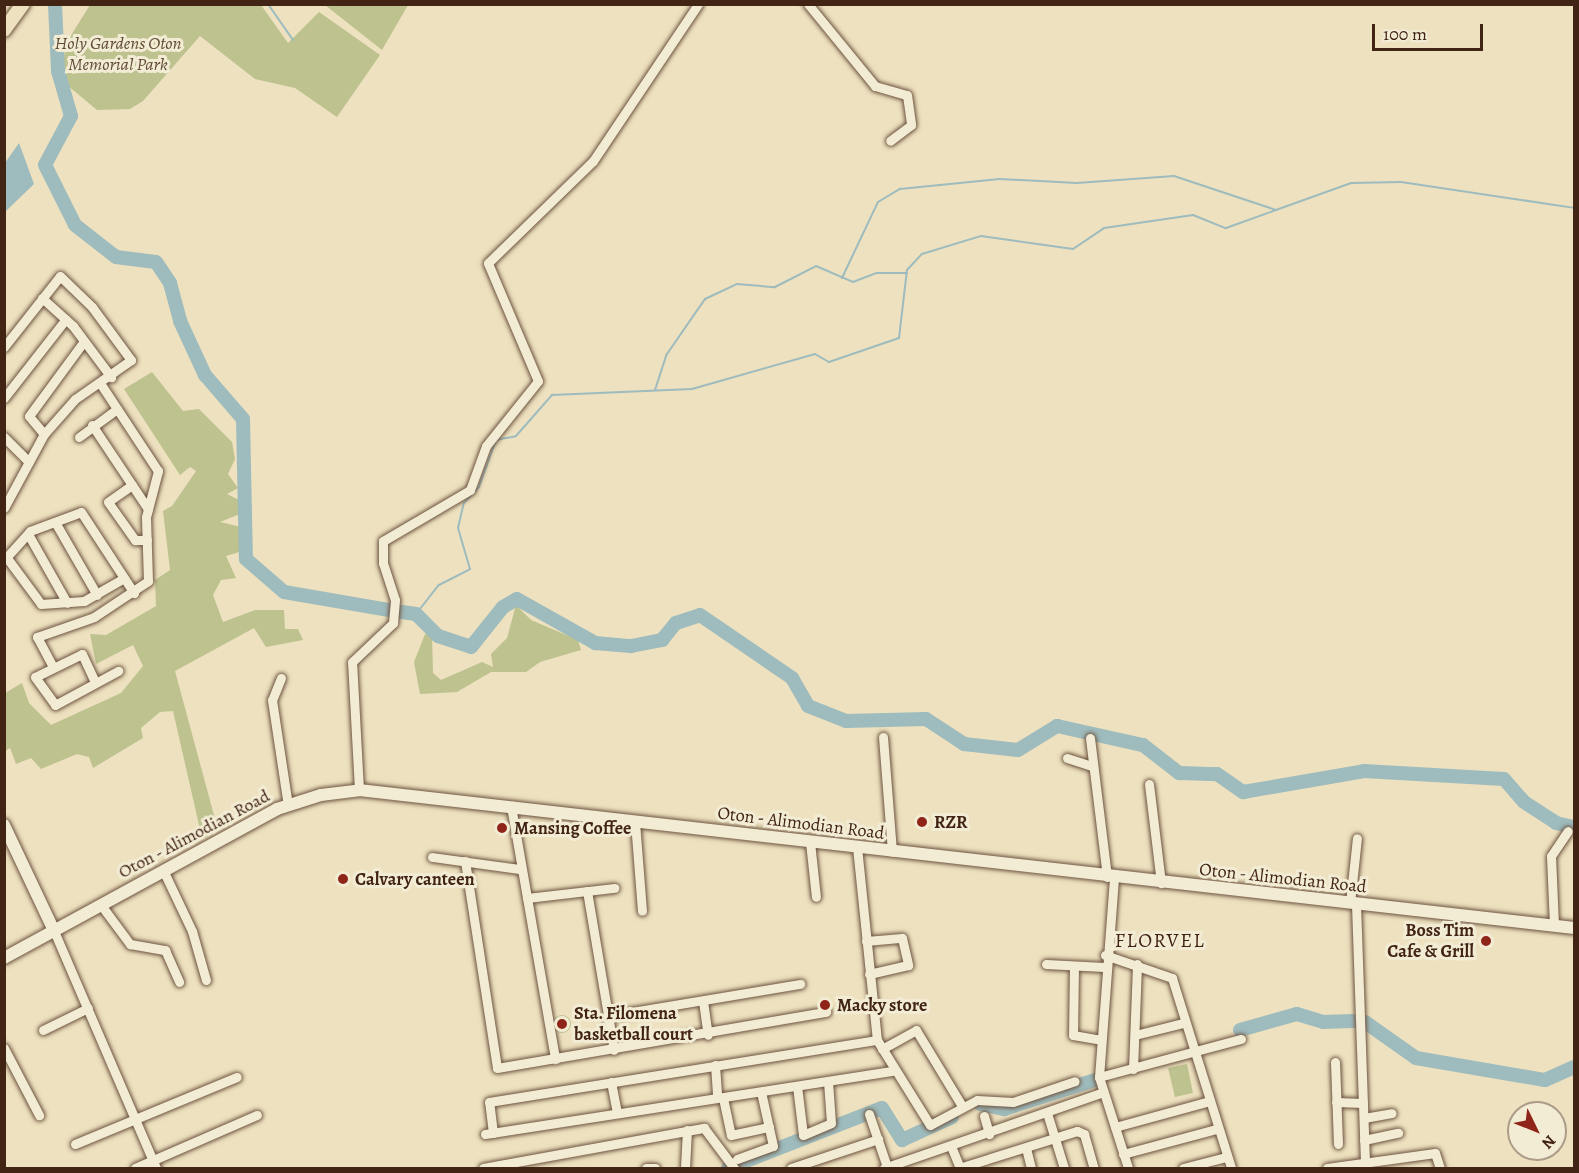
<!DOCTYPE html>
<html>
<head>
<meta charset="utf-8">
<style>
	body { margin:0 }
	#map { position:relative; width:1579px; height:1173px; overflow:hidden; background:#ede1bf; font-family:Alegreya,serif }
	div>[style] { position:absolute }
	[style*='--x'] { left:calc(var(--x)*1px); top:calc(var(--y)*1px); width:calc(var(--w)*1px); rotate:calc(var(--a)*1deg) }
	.green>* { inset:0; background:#bdc28f }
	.round { border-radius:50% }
	.water>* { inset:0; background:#9ebbbd }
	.stream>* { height:2px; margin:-1px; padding:0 1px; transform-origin:1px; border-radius:1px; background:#9ebbbd }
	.river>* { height:14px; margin:-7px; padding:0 7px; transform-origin:7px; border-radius:7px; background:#9ebbbd }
	.roads { filter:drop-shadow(0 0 2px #6d533f) drop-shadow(0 0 2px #6d533f) }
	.street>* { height:9px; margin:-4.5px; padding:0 4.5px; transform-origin:4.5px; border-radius:4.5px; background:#f3ecd5 }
	.secondary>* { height:12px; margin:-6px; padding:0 6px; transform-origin:6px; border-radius:6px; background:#f3ecd5 }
	.primary>* { height:14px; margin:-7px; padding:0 7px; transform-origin:7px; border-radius:7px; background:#ede1bf }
	.dots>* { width:16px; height:16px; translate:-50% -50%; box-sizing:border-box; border:3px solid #f3ecd5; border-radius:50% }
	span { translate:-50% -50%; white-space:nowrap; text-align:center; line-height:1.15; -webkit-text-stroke:6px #f3ecd5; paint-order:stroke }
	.park-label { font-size:18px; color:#614c33; font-style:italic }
	.poi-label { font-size:18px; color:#422414; font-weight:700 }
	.left { translate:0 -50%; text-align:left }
	.right { translate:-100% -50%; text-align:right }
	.street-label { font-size:18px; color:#422414 }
	.neighbourhood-label { font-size:20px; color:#422414; letter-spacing:1.5px }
	.frame { position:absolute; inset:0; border:6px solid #422414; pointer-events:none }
	.north { position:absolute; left:1507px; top:1101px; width:60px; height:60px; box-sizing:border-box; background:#f3ecd5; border:2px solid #ac9c88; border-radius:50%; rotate:133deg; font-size:16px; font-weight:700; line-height:24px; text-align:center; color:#422414 }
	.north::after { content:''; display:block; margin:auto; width:21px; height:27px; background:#8f2418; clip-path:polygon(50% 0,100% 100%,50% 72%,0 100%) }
	.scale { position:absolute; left:1372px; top:24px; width:111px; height:27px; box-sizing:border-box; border:3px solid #422414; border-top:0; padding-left:8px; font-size:18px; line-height:21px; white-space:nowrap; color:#422414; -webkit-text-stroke:4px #f3ecd5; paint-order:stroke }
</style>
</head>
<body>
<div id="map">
	<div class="green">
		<div style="clip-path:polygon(90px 5px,261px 5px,288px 43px,319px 12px,380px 55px,337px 117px,295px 88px,255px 79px,200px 36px,143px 101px,130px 109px,97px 110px,67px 85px,62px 64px,68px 40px)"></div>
		<div style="clip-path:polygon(325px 5px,325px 4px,408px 5px,382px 50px)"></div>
		<div style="clip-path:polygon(152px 372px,183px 411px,199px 409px,232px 442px,235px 459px,228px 474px,238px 488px,227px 494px,239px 500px,240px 514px,220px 522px,250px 529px,249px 549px,226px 556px,236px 578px,221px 580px,213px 595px,223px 622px,255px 610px,284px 610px,285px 629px,298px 629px,303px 640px,266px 647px,254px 628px,175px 671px,218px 830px,202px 838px,173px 711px,160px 712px,141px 728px,143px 738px,93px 768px,89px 757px,77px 754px,41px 769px,31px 758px,16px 764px,10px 748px,5px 751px,5px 693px,22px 683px,29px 703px,51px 725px,121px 693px,143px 666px,133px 645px,96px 664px,90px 634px,106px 635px,156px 606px,155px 580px,170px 570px,163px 511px,172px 506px,196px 471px,190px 467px,180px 475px,124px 389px)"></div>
		<div style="clip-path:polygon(516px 605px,531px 620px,578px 640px,581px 650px,540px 662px,526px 672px,491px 672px,457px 692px,420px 694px,414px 662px,425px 634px,432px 635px,433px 673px,441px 680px,482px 662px,493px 667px,491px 654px,507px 638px)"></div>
		<div class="round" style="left:553px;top:1015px;width:18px;height:18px"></div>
		<div style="clip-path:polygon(1187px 1064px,1193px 1093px,1175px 1097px,1168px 1068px)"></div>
	</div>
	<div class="water">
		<div style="clip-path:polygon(19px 143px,34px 184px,5px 212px,5px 163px)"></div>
	</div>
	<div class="stream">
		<div style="--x:268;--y:4;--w:44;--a:55.2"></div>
		<div style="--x:842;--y:278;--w:84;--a:-64.7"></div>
		<div style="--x:878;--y:202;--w:26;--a:-31"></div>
		<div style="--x:900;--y:189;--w:100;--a:-5.8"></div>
		<div style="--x:999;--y:179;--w:78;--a:2.9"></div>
		<div style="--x:1077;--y:183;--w:97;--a:-4.1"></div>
		<div style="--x:1174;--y:176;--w:108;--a:18.4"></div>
		<div style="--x:655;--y:390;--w:38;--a:-72"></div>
		<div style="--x:667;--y:354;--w:67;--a:-55.4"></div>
		<div style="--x:705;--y:299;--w:35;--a:-25"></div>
		<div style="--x:737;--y:284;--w:38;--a:5"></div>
		<div style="--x:775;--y:287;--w:46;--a:-27.1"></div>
		<div style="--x:816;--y:266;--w:40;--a:23.4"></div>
		<div style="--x:853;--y:282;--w:26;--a:-21"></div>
		<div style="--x:877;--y:273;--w:30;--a:0"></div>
		<div style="--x:416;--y:614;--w:37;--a:-52"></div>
		<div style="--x:439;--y:585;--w:35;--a:-27"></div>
		<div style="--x:470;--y:569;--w:43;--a:-106.3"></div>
		<div style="--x:458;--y:528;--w:26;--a:-77"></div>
		<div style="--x:464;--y:503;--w:22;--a:-47"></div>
		<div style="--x:479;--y:487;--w:50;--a:-70.1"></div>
		<div style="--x:496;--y:440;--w:20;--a:-11"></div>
		<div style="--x:516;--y:436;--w:55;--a:-48.7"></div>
		<div style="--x:552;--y:395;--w:140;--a:-2.5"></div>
		<div style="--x:692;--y:389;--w:128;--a:-15.9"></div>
		<div style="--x:815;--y:354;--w:16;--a:30"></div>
		<div style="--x:829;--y:362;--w:74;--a:-18.9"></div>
		<div style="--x:899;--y:338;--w:68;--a:-83.3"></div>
		<div style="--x:907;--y:270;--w:22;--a:-47"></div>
		<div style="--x:922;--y:254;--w:62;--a:-17"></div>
		<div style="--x:981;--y:236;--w:93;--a:8"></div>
		<div style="--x:1073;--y:249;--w:37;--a:-34"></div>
		<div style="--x:1104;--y:228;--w:90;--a:-8.3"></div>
		<div style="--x:1193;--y:215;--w:35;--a:22"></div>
		<div style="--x:1226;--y:228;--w:133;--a:-19.8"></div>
		<div style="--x:1351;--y:183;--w:50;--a:-1.1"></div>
		<div style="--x:1401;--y:182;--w:175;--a:8.5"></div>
	</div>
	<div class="river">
		<div style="--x:55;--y:4;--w:67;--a:87.4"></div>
		<div style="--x:58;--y:71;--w:47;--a:73.9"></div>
		<div style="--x:71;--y:116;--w:55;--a:118"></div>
		<div style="--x:45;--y:165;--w:67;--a:63.4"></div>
		<div style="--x:75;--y:225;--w:52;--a:38"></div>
		<div style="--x:116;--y:257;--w:40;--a:7.1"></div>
		<div style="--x:156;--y:262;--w:25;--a:56"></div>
		<div style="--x:170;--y:283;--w:39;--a:75"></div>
		<div style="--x:180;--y:321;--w:60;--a:65.2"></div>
		<div style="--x:205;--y:375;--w:58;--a:49.2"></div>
		<div style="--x:243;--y:419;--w:140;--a:88.8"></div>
		<div style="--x:246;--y:559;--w:50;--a:41"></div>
		<div style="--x:284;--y:592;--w:107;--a:9.7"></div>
		<div style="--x:402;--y:612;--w:14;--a:8"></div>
		<div style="--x:416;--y:614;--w:31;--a:45"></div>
		<div style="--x:438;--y:636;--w:35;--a:18"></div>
		<div style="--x:471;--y:647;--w:51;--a:-51.3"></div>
		<div style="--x:503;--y:607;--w:16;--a:-30"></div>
		<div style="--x:517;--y:599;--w:90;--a:29.4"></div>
		<div style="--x:595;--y:643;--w:36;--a:5"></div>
		<div style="--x:631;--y:646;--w:32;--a:-11"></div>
		<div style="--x:662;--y:640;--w:22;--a:-51"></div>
		<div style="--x:676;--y:623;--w:25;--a:-18"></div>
		<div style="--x:700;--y:615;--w:112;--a:34.4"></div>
		<div style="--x:792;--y:678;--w:32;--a:60"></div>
		<div style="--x:808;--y:706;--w:41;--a:21.5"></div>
		<div style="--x:846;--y:721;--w:80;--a:-1.4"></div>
		<div style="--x:926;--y:719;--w:45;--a:33.3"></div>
		<div style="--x:964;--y:744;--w:54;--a:6.3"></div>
		<div style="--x:1018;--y:750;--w:46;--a:-31.6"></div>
		<div style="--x:1057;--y:726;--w:88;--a:12.5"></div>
		<div style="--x:1143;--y:745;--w:46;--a:37.9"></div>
		<div style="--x:1179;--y:773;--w:38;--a:2"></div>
		<div style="--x:1217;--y:774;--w:32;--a:35"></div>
		<div style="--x:1243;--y:792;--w:123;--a:-9.8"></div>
		<div style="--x:1364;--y:771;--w:140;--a:3.3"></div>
		<div style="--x:1504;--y:779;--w:30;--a:49"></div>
		<div style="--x:1524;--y:802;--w:38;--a:33"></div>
		<div style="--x:1556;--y:823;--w:18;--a:13"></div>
		<div style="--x:1365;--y:1022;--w:62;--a:35.2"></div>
		<div style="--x:1416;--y:1058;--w:131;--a:9.7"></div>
		<div style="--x:1545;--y:1080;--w:32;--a:-24"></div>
		<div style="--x:1240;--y:1030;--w:59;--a:-15.7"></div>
		<div style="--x:1297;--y:1014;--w:27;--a:17"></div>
		<div style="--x:1323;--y:1022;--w:30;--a:-2"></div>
		<div style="--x:980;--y:1104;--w:25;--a:12"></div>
		<div style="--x:1004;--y:1109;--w:96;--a:-17.7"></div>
		<div style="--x:728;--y:1168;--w:165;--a:-21.3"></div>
		<div style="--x:882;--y:1108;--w:38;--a:58"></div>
		<div style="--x:902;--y:1140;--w:55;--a:-24.7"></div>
	</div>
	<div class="roads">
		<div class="street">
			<div style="--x:808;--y:4;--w:106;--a:50.7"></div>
			<div style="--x:875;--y:86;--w:33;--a:16"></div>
			<div style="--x:907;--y:95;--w:30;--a:82"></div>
			<div style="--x:911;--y:125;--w:26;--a:143"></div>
			<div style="--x:42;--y:298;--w:42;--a:42.1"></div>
			<div style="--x:73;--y:326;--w:64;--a:53.3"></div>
			<div style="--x:4;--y:347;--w:90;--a:-51.7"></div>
			<div style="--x:60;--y:276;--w:45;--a:44.1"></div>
			<div style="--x:92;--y:307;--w:66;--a:53.7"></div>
			<div style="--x:131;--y:360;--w:68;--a:145.1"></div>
			<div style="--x:75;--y:399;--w:47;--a:131.5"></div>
			<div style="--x:44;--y:434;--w:84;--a:118.4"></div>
			<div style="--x:4;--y:398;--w:100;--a:-51.9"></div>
			<div style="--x:92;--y:425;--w:101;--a:56.3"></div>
			<div style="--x:44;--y:434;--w:23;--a:-130"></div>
			<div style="--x:29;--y:416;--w:93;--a:-53.7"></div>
			<div style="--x:4;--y:437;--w:35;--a:45"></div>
			<div style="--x:79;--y:437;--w:47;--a:-36.4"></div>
			<div style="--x:132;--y:485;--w:29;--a:145"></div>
			<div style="--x:108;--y:502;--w:47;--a:54.6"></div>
			<div style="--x:135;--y:540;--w:12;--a:0"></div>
			<div style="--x:55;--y:522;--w:84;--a:60.1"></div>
			<div style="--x:28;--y:534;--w:79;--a:60.5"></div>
			<div style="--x:7;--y:558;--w:57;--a:53.5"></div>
			<div style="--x:41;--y:604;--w:43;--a:-4"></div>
			<div style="--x:84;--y:601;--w:46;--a:-29.9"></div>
			<div style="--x:4;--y:560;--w:39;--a:-48"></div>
			<div style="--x:30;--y:531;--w:54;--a:-20.4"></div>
			<div style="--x:81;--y:512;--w:97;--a:56.8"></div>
			<div style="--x:52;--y:665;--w:32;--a:-118"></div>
			<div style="--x:37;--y:637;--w:60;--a:-19.3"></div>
			<div style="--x:94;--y:617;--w:65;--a:-33.7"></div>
			<div style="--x:148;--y:581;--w:64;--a:-91.8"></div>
			<div style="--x:146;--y:517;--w:48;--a:-75.4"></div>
			<div style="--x:158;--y:471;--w:105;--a:-123.4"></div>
			<div style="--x:281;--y:678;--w:24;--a:112"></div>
			<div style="--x:272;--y:700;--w:107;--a:81.4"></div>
			<div style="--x:95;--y:682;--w:31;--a:-115"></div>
			<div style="--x:82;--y:654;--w:52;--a:153.9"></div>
			<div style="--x:35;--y:677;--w:34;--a:54"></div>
			<div style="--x:55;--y:705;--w:72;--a:-28.4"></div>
			<div style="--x:883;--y:737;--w:115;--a:85.5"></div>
			<div style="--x:1090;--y:738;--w:140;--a:83"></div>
			<div style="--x:1067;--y:758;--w:26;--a:18"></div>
			<div style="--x:1149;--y:784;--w:100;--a:83.1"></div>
			<div style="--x:359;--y:790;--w:128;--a:-93.1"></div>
			<div style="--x:352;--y:662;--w:57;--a:-43.6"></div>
			<div style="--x:393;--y:623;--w:23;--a:-85"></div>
			<div style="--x:395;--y:600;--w:39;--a:-108"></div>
			<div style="--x:383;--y:563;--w:22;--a:-90"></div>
			<div style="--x:383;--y:541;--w:101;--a:-30.4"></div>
			<div style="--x:470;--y:490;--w:47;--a:-70"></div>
			<div style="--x:486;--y:446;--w:83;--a:-51.3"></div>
			<div style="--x:538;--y:381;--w:128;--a:-113"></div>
			<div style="--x:488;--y:263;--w:146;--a:-44.2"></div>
			<div style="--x:593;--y:161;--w:189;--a:-56.2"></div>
			<div style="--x:511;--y:806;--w:257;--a:80.1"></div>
			<div style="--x:635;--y:822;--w:89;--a:85.5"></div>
			<div style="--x:810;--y:842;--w:55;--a:83.8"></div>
			<div style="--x:857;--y:847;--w:194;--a:84.1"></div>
			<div style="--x:877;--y:1040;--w:100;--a:58.1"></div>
			<div style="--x:930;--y:1125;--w:53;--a:-28"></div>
			<div style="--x:977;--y:1100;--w:36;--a:3"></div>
			<div style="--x:1013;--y:1102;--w:65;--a:-18.7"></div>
			<div style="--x:432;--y:857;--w:89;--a:7.8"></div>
			<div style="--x:465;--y:861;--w:209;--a:81.2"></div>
			<div style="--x:497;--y:1068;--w:334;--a:-9.7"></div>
			<div style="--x:163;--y:870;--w:68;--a:64.6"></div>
			<div style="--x:192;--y:931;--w:51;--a:74.1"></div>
			<div style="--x:1114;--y:878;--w:200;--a:94.3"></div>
			<div style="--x:1099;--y:1077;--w:96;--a:72.3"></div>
			<div style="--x:587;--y:891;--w:161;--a:80.4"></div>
			<div style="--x:527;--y:898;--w:88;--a:-6.6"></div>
			<div style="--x:1350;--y:903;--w:65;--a:-83.9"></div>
			<div style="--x:1356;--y:904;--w:264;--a:88"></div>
			<div style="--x:101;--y:905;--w:49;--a:53.4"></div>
			<div style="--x:130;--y:944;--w:36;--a:10"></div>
			<div style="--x:165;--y:950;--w:35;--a:66"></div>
			<div style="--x:1554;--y:925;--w:69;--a:-92.5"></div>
			<div style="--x:1551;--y:856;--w:30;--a:-56"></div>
			<div style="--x:54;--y:931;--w:258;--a:66.7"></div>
			<div style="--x:866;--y:941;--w:36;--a:-5"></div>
			<div style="--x:902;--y:938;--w:28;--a:77"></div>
			<div style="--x:908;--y:965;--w:40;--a:167"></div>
			<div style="--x:1105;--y:955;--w:71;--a:18.9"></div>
			<div style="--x:1172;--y:978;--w:199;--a:72.7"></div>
			<div style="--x:1046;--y:964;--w:58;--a:3"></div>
			<div style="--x:1074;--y:966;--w:69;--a:90.8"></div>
			<div style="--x:1073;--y:1035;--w:27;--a:10"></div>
			<div style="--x:703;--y:1001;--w:34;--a:82"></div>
			<div style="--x:608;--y:1016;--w:195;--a:-9.5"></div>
			<div style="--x:43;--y:1030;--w:50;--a:-26.1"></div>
			<div style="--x:1135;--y:1035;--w:49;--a:-14"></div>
			<div style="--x:4;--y:1048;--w:76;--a:62.4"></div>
			<div style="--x:882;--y:1049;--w:39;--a:-29"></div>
			<div style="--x:916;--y:1030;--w:89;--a:58.8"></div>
			<div style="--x:1335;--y:1062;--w:82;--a:87.9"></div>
			<div style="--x:715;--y:1065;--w:29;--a:86"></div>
			<div style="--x:1133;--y:1069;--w:105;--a:-87.8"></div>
			<div style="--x:1099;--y:1077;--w:147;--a:-15"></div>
			<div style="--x:611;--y:1082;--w:31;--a:79"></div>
			<div style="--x:797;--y:1086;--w:49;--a:83"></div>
			<div style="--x:803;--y:1135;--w:30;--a:-23"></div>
			<div style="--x:831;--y:1123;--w:42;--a:-94.1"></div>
			<div style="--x:723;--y:1098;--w:38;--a:78"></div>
			<div style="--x:731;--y:1135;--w:39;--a:-12"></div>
			<div style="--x:1336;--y:1102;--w:27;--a:2"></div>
			<div style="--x:1047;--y:1113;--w:58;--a:72.8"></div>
			<div style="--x:869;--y:1114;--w:56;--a:71.2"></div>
			<div style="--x:984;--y:1116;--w:19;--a:74"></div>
			<div style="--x:1364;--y:1118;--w:28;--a:-10"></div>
			<div style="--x:1115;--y:1127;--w:94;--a:-15.4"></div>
			<div style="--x:493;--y:1133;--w:31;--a:-97"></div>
			<div style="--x:489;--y:1102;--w:393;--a:-9.1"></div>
			<div style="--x:485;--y:1134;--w:413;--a:-8.8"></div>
			<div style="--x:1364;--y:1140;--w:35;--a:-12"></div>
			<div style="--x:75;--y:1144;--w:175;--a:-22.5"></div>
			<div style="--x:951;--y:1146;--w:24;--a:68"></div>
			<div style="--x:1026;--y:1148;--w:21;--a:76"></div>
			<div style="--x:1123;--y:1154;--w:96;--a:-15"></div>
			<div style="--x:737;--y:1159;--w:38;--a:-20"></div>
			<div style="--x:773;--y:1146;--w:55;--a:-102.5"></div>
			<div style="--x:135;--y:1168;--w:133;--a:-23.5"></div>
			<div style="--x:483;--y:1168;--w:225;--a:-10.3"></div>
			<div style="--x:704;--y:1128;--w:50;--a:53.1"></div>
			<div style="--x:646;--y:1168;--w:9;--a:0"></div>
			<div style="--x:685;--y:1168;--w:38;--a:-87"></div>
			<div style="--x:791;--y:1168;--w:92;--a:-18.4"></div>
			<div style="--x:884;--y:1168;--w:230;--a:-19.1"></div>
			<div style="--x:959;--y:1168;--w:124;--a:-17.4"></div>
			<div style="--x:1077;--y:1131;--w:8;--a:23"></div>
			<div style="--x:1084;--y:1134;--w:35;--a:74"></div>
			<div style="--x:1183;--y:1168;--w:44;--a:-14.3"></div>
			<div style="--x:1327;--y:1168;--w:109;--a:-7.9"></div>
			<div style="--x:1435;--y:1153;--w:16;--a:72"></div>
		</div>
		<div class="secondary">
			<div style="--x:4;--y:825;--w:117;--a:64.7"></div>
			<div style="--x:4;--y:958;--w:311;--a:-28.6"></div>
			<div style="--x:277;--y:809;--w:46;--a:-17.7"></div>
			<div style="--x:321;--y:795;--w:38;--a:-7"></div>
			<div style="--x:359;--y:790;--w:1223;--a:6.48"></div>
		</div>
		<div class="primary">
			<div style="--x:4;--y:30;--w:32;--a:-54"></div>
		</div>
	</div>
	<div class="dots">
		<div style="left:922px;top:822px;background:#8f2418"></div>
		<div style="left:502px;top:828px;background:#8f2418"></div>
		<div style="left:343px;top:879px;background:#8f2418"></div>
		<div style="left:1486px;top:941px;background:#8f2418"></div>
		<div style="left:825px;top:1005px;background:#8f2418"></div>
		<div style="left:562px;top:1024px;background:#8f2418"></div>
	</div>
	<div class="park-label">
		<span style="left:118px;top:54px">Holy Gardens Oton<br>Memorial Park</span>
	</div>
	<div class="poi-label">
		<span class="left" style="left:934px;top:822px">RZR</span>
		<span class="left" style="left:514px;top:828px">Mansing Coffee</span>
		<span class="left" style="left:355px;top:879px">Calvary canteen</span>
		<span class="right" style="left:1474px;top:941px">Boss Tim<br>Cafe &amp; Grill</span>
		<span class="left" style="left:837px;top:1005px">Macky store</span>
		<span class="left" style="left:574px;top:1024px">Sta. Filomena<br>basketball court</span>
	</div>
	<div class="street-label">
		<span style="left:801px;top:823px;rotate:7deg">Oton - Alimodian Road</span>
		<span style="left:194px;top:834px;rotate:-28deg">Oton - Alimodian Road</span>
		<span style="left:1283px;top:878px;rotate:6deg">Oton - Alimodian Road</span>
	</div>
	<div class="neighbourhood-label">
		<span style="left:1160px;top:940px">FLORVEL</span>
	</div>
	<div class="frame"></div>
	<div class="north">N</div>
	<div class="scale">100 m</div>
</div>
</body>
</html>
